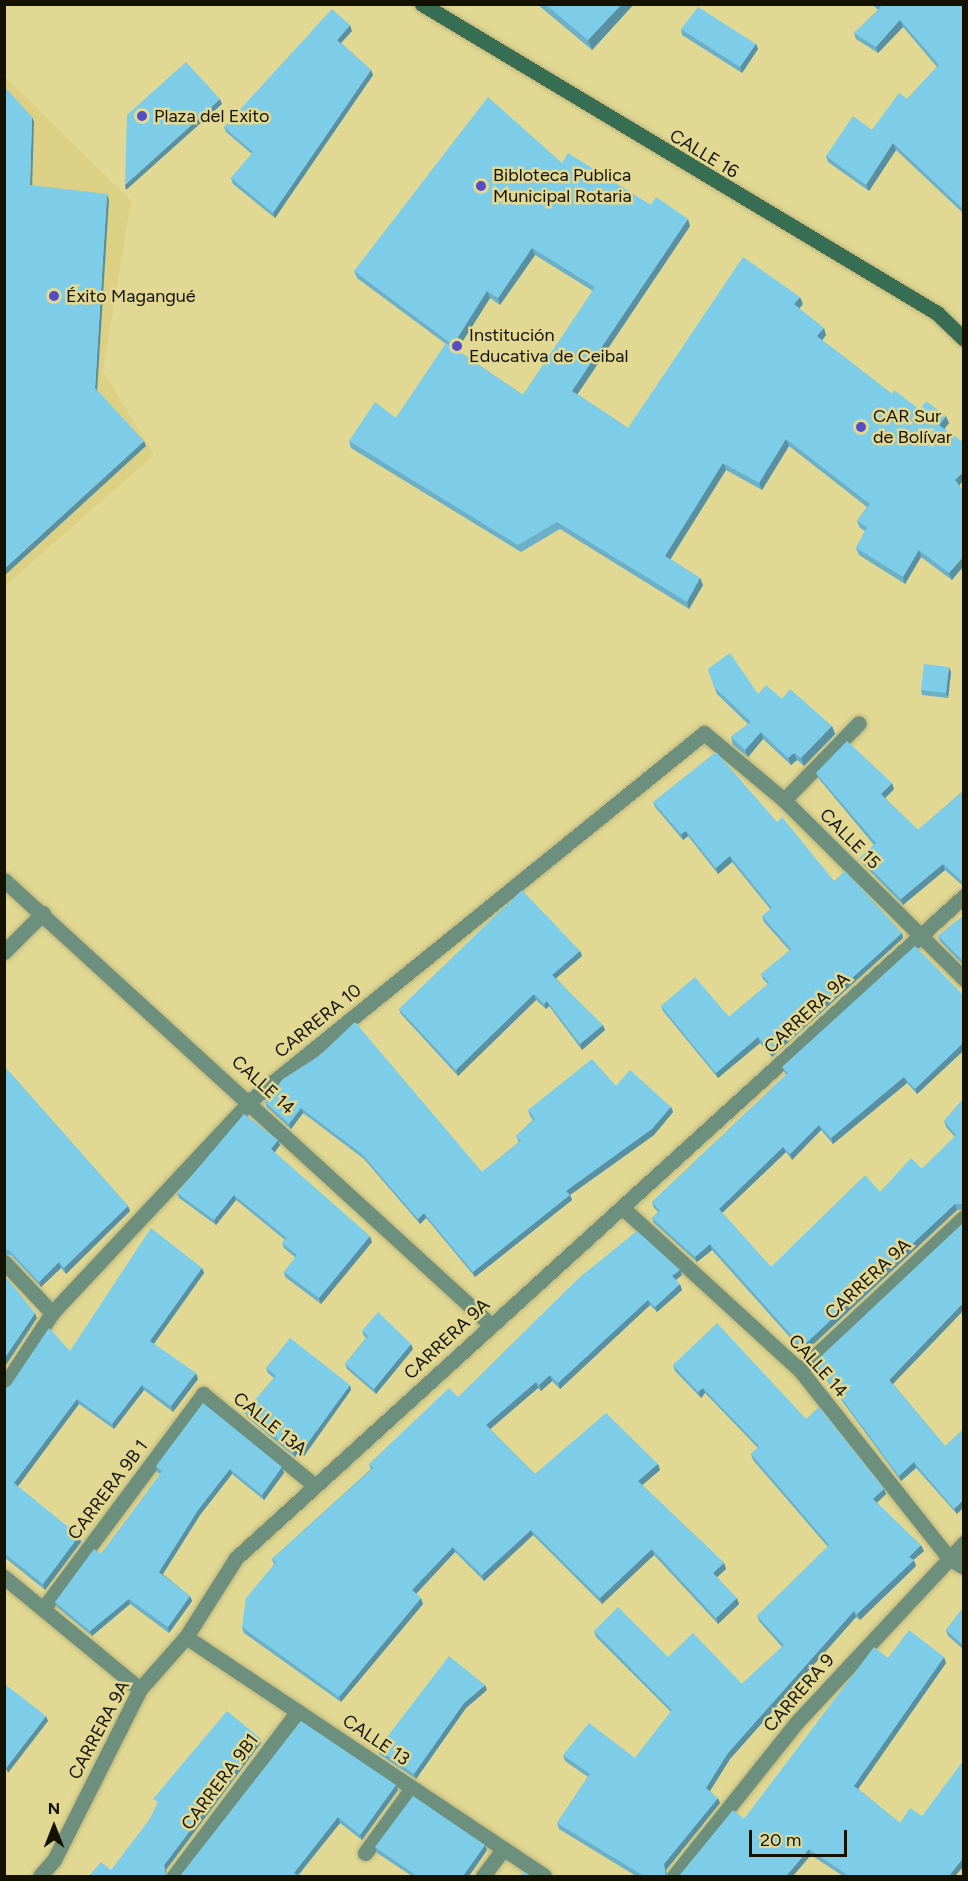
<!DOCTYPE html>
<html>
<head>
<meta charset="utf-8">
<style>
	body { margin:0 }
	#map { position:relative; width:968px; height:1881px; overflow:hidden; background:#e1d894; font-family:Figtree,sans-serif }
	div>[style] { position:absolute }
	[style*='--x'] { left:calc(var(--x)*1px); top:calc(var(--y)*1px); width:calc(var(--w)*1px); rotate:calc(var(--a)*1deg) }
	.built>* { inset:0; background:#dbd084 }
	.roads { filter:drop-shadow(0 0 2px #bcb479) drop-shadow(0 0 2px #bcb479) }
	.street>* { height:15px; margin:-7.5px; padding:0 7.5px; transform-origin:7.5px; border-radius:7.5px; background:#6d8f7d }
	.secondary>* { height:15px; margin:-7.5px; padding:0 7.5px; transform-origin:7.5px; border-radius:7.5px; background:#366d53 }
	.wall>* { inset:0; background:#6cb0c8 }
	.shaded-wall>* { inset:0; background:#5890a2 }
	.building>* { inset:0; background:#7dcde8 }
	.dots>* { width:16px; height:16px; translate:-50% -50%; box-sizing:border-box; border:3px solid #e1d894; border-radius:50% }
	span { translate:-50% -50%; white-space:nowrap; text-align:center; line-height:1.15; -webkit-text-stroke:5px #e1d894; paint-order:stroke }
	.poi-label { font-size:18px; color:#151100 }
	.left { translate:0 -50%; text-align:left }
	.street-label { font-size:18px; color:#151100 }
	.frame { position:absolute; inset:0; border:6px solid #151100; pointer-events:none }
	.north { position:absolute; left:24px; top:1797px; width:60px; height:60px; -webkit-text-stroke:4px #e1d894; paint-order:stroke; rotate:0deg; font-size:16px; font-weight:700; line-height:24px; text-align:center; color:#151100 }
	.north::after { content:''; display:block; margin:auto; width:21px; height:27px; background:#151100; clip-path:polygon(50% 0,100% 100%,50% 72%,0 100%) }
	.scale { position:absolute; left:749px; top:1830px; width:98px; height:27px; box-sizing:border-box; border:3px solid #151100; border-top:0; padding-left:8px; font-size:18px; line-height:21px; white-space:nowrap; color:#151100; -webkit-text-stroke:4px #e1d894; paint-order:stroke }
</style>
</head>
<body>
<div id="map">
	<div class="built">
		<div style="clip-path:polygon(4px 76px,131px 201px,103px 371px,154px 455px,5px 586px)"></div>
	</div>
	<div class="roads">
		<div class="street">
			<div style="--x:784;--y:800;--w:107;--a:-45.8"></div>
			<div style="--x:4;--y:880;--w:660;--a:42.42"></div>
			<div style="--x:4;--y:952;--w:55;--a:-45"></div>
			<div style="--x:624;--y:1209;--w:239;--a:42.5"></div>
			<div style="--x:800;--y:1370;--w:240;--a:51.6"></div>
			<div style="--x:949;--y:1558;--w:17;--a:31"></div>
			<div style="--x:4;--y:1262;--w:70;--a:46.7"></div>
			<div style="--x:800;--y:1370;--w:224;--a:-43"></div>
			<div style="--x:4;--y:1386;--w:87;--a:-56.7"></div>
			<div style="--x:52;--y:1313;--w:291;--a:-46.9"></div>
			<div style="--x:251;--y:1100;--w:583;--a:-39.01"></div>
			<div style="--x:704;--y:733;--w:104;--a:39.9"></div>
			<div style="--x:784;--y:800;--w:254;--a:44.8"></div>
			<div style="--x:4;--y:1577;--w:176;--a:39.5"></div>
			<div style="--x:43;--y:1609;--w:268;--a:-53.3"></div>
			<div style="--x:203;--y:1394;--w:142;--a:39.3"></div>
			<div style="--x:186;--y:1637;--w:430;--a:33.7"></div>
			<div style="--x:365;--y:1853;--w:80;--a:-54.1"></div>
			<div style="--x:40;--y:1876;--w:21;--a:-49"></div>
			<div style="--x:54;--y:1860;--w:191;--a:-63.3"></div>
			<div style="--x:140;--y:1689;--w:69;--a:-48.5"></div>
			<div style="--x:186;--y:1637;--w:93;--a:-57.7"></div>
			<div style="--x:236;--y:1558;--w:984;--a:-42.28"></div>
			<div style="--x:174;--y:1876;--w:206;--a:-53.1"></div>
			<div style="--x:483;--y:1876;--w:34;--a:-53"></div>
			<div style="--x:674;--y:1876;--w:197;--a:-51.4"></div>
			<div style="--x:797;--y:1722;--w:245;--a:-47"></div>
		</div>
		<div class="secondary">
			<div style="--x:422;--y:4;--w:601;--a:30.96"></div>
			<div style="--x:937;--y:313;--w:37;--a:44"></div>
		</div>
	</div>
	<div class="wall">
		<div style="clip-path:polygon(537px 4px,634px 4px,592px 50px)"></div>
		<div style="clip-path:polygon(872px 4px,963px 4px,963px 213px,896px 150px,869px 191px,828px 162px,826px 156px,872px 130px,907px 99px,937px 67px,903px 27px,878px 53px,856px 39px,854px 33px,878px 10px)"></div>
		<div style="clip-path:polygon(681px 29px,756px 44px,758px 49px,742px 73px,682px 35px)"></div>
		<div style="clip-path:polygon(352px 31px,341px 43px,371px 70px,373px 75px,275px 218px,233px 184px,231px 178px,252px 154px,226px 132px,224px 127px)"></div>
		<div style="clip-path:polygon(evenodd,562px 163px,651px 205px,690px 226px,577px 394px,628px 428px,803px 304px,799px 308px,826px 335px,822px 340px,892px 394px,920px 410px,949px 423px,944px 429px,960px 485px,952px 580px,921px 557px,905px 584px,859px 555px,856px 548px,865px 531px,860px 528px,857px 521px,867px 507px,789px 446px,762px 490px,726px 470px,670px 559px,700px 578px,703px 585px,689px 609px,560px 529px,521px 552px,351px 448px,349px 441px,396px 418px,446px 344px,357px 278px,354px 271px,562px 163px,535px 255px,593px 291px,523px 395px,457px 350px,490px 298px,500px 305px,535px 255px)"></div>
		<div style="clip-path:polygon(708px 669px,758px 694px,782px 699px,832px 726px,835px 734px,804px 766px,797px 760px,791px 765px,763px 739px,748px 757px,733px 745px,731px 737px,748px 724px,717px 694px)"></div>
		<div style="clip-path:polygon(951px 672px,948px 698px,922px 695px,921px 690px)"></div>
		<div style="clip-path:polygon(816px 773px,894px 789px,885px 798px,918px 830px,963px 791px,963px 886px,945px 870px,903px 905px,862px 863px,860px 858px,874px 845px,819px 779px)"></div>
		<div style="clip-path:polygon(653px 802px,777px 822px,834px 881px,902px 933px,903px 938px,772px 1057px,760px 1043px,718px 1078px,663px 1011px,661px 1006px,729px 1017px,768px 984px,763px 979px,761px 974px,790px 951px,764px 922px,762px 916px,771px 910px,732px 862px,718px 874px,688px 836px,683px 840px,655px 807px)"></div>
		<div style="clip-path:polygon(963px 916px,963px 965px,940px 941px,938px 936px)"></div>
		<div style="clip-path:polygon(580px 951px,582px 956px,556px 978px,605px 1030px,582px 1050px,549px 1006px,546px 1009px,536px 1000px,458px 1076px,401px 1014px,399px 1009px)"></div>
		<div style="clip-path:polygon(963px 995px,963px 1051px,917px 1094px,907px 1083px,833px 1144px,821px 1130px,792px 1160px,786px 1152px,722px 1213px,771px 1267px,880px 1192px,922px 1169px,955px 1137px,946px 1127px,944px 1121px,963px 1099px,963px 1210px,957px 1210px,804px 1353px,712px 1250px,697px 1262px,654px 1223px,652px 1218px,658px 1212px,654px 1208px,652px 1202px,786px 1075px,782px 1067px)"></div>
		<div style="clip-path:polygon(4px 1066px,128px 1206px,130px 1211px,66px 1274px,61px 1268px,41px 1287px,11px 1255px,4px 1255px)"></div>
		<div style="clip-path:polygon(283px 1079px,482px 1172px,519px 1142px,516px 1136px,533px 1120px,530px 1116px,528px 1110px,616px 1086px,671px 1107px,673px 1112px,654px 1135px,570px 1195px,572px 1200px,475px 1277px,426px 1218px,420px 1224px,364px 1159px,303px 1113px,291px 1129px,267px 1107px,265px 1102px)"></div>
		<div style="clip-path:polygon(278px 1140px,280px 1145px,274px 1152px,372px 1242px,321px 1304px,285px 1277px,284px 1272px,296px 1258px,284px 1248px,282px 1243px,285px 1240px,236px 1200px,216px 1225px,179px 1198px,177px 1193px)"></div>
		<div style="clip-path:polygon(202px 1268px,204px 1273px,154px 1344px,198px 1379px,173px 1412px,144px 1390px,114px 1429px,79px 1404px,17px 1486px,79px 1536px,81px 1542px,45px 1590px,4px 1557px,4px 1389px,70px 1351px)"></div>
		<div style="clip-path:polygon(680px 1270px,682px 1275px,676px 1280px,682px 1290px,657px 1312px,650px 1305px,560px 1389px,552px 1381px,541px 1391px,538px 1388px,490px 1429px,535px 1474px,658px 1464px,660px 1470px,642px 1485px,724px 1563px,726px 1569px,717px 1577px,739px 1604px,718px 1624px,654px 1555px,602px 1604px,533px 1535px,484px 1581px,455px 1552px,416px 1594px,423px 1604px,341px 1702px,244px 1633px,242px 1627px,274px 1564px,272px 1559px,371px 1469px,369px 1464px,458px 1397px)"></div>
		<div style="clip-path:polygon(362px 1331px,413px 1349px,376px 1394px,347px 1369px,345px 1364px,366px 1338px,364px 1336px)"></div>
		<div style="clip-path:polygon(815px 1362px,893px 1384px,945px 1446px,957px 1514px,916px 1468px,901px 1481px,817px 1367px)"></div>
		<div style="clip-path:polygon(673px 1365px,806px 1419px,884px 1489px,886px 1494px,877px 1503px,924px 1551px,913px 1560px,916px 1566px,860px 1620px,856px 1617px,730px 1759px,710px 1791px,720px 1803px,666px 1870px,667px 1876px,636px 1876px,559px 1829px,557px 1823px,588px 1777px,565px 1761px,563px 1755px,635px 1758px,671px 1712px,596px 1637px,594px 1631px,742px 1684px,782px 1647px,759px 1621px,757px 1616px,828px 1547px,753px 1460px,751px 1454px,758px 1448px,705px 1393px,701px 1398px,675px 1371px)"></div>
		<div style="clip-path:polygon(266px 1368px,351px 1390px,304px 1456px,298px 1452px,295px 1457px,247px 1417px,245px 1412px,274px 1378px,268px 1373px)"></div>
		<div style="clip-path:polygon(156px 1466px,282px 1467px,284px 1473px,264px 1500px,232px 1474px,200px 1515px,163px 1574px,190px 1596px,192px 1601px,169px 1633px,130px 1604px,92px 1636px,57px 1607px,55px 1602px,101px 1554px,140px 1502px,160px 1474px,157px 1472px)"></div>
		<div style="clip-path:polygon(963px 1608px,963px 1649px,948px 1636px,946px 1630px)"></div>
		<div style="clip-path:polygon(888px 1658px,946px 1663px,858px 1789px,900px 1823px,963px 1867px,955px 1876px,843px 1876px,811px 1855px,744px 1819px)"></div>
		<div style="clip-path:polygon(487px 1690px,466px 1708px,416px 1779px,379px 1754px,378px 1749px)"></div>
		<div style="clip-path:polygon(396px 1785px,398px 1790px,362px 1840px,340px 1823px,298px 1876px,180px 1876px)"></div>
		<div style="clip-path:polygon(485px 1845px,487px 1850px,469px 1876px,412px 1876px,377px 1853px,375px 1847px)"></div>
	</div>
	<div class="shaded-wall">
		<div style="clip-path:polygon(622px 4px,634px 4px,592px 50px,588px 40px)"></div>
		<div style="clip-path:polygon(900px 20px,903px 27px,878px 53px,876px 47px)"></div>
		<div style="clip-path:polygon(350px 25px,352px 31px,339px 45px,337px 40px)"></div>
		<div style="clip-path:polygon(756px 44px,758px 49px,742px 73px,740px 67px)"></div>
		<div style="clip-path:polygon(371px 70px,373px 75px,275px 218px,273px 213px)"></div>
		<div style="clip-path:polygon(220px 99px,222px 104px,126px 190px,125px 185px)"></div>
		<div style="clip-path:polygon(32px 117px,34px 122px,32px 190px,30px 185px)"></div>
		<div style="clip-path:polygon(893px 143px,896px 150px,869px 191px,866px 185px)"></div>
		<div style="clip-path:polygon(107px 194px,109px 200px,97px 393px,95px 388px)"></div>
		<div style="clip-path:polygon(688px 219px,690px 226px,575px 398px,572px 391px)"></div>
		<div style="clip-path:polygon(532px 248px,535px 255px,500px 305px,498px 298px)"></div>
		<div style="clip-path:polygon(487px 291px,490px 298px,456px 352px,453px 345px)"></div>
		<div style="clip-path:polygon(800px 297px,803px 304px,797px 311px,794px 304px)"></div>
		<div style="clip-path:polygon(824px 328px,826px 335px,820px 343px,817px 336px)"></div>
		<div style="clip-path:polygon(946px 416px,949px 423px,942px 432px,939px 425px)"></div>
		<div style="clip-path:polygon(786px 439px,789px 446px,762px 490px,759px 483px)"></div>
		<div style="clip-path:polygon(144px 441px,146px 446px,4px 576px,4px 569px)"></div>
		<div style="clip-path:polygon(723px 463px,726px 470px,668px 563px,665px 556px)"></div>
		<div style="clip-path:polygon(963px 472px,963px 481px,958px 487px,955px 480px)"></div>
		<div style="clip-path:polygon(919px 550px,921px 557px,905px 584px,903px 577px)"></div>
		<div style="clip-path:polygon(963px 557px,963px 567px,952px 580px,949px 573px)"></div>
		<div style="clip-path:polygon(700px 578px,703px 585px,689px 609px,687px 602px)"></div>
		<div style="clip-path:polygon(949px 667px,951px 672px,948px 698px,946px 693px)"></div>
		<div style="clip-path:polygon(832px 726px,835px 734px,804px 766px,801px 758px)"></div>
		<div style="clip-path:polygon(761px 732px,763px 739px,748px 757px,745px 750px)"></div>
		<div style="clip-path:polygon(794px 753px,797px 760px,791px 765px,788px 758px)"></div>
		<div style="clip-path:polygon(892px 783px,894px 789px,883px 800px,881px 794px)"></div>
		<div style="clip-path:polygon(686px 831px,688px 836px,683px 840px,681px 834px)"></div>
		<div style="clip-path:polygon(730px 856px,732px 862px,718px 874px,716px 868px)"></div>
		<div style="clip-path:polygon(943px 864px,945px 870px,903px 905px,901px 899px)"></div>
		<div style="clip-path:polygon(902px 933px,903px 938px,772px 1057px,770px 1052px)"></div>
		<div style="clip-path:polygon(580px 951px,582px 956px,554px 980px,552px 975px)"></div>
		<div style="clip-path:polygon(534px 994px,536px 1000px,458px 1076px,456px 1070px)"></div>
		<div style="clip-path:polygon(547px 1001px,549px 1006px,546px 1009px,544px 1004px)"></div>
		<div style="clip-path:polygon(603px 1025px,605px 1030px,582px 1050px,580px 1044px)"></div>
		<div style="clip-path:polygon(758px 1037px,760px 1043px,718px 1078px,716px 1073px)"></div>
		<div style="clip-path:polygon(963px 1043px,963px 1051px,917px 1094px,915px 1089px)"></div>
		<div style="clip-path:polygon(904px 1077px,907px 1083px,833px 1144px,831px 1138px)"></div>
		<div style="clip-path:polygon(671px 1107px,673px 1112px,654px 1135px,570px 1195px,572px 1200px,475px 1277px,473px 1272px,566px 1191px)"></div>
		<div style="clip-path:polygon(301px 1108px,303px 1113px,291px 1129px,289px 1124px)"></div>
		<div style="clip-path:polygon(819px 1125px,821px 1130px,792px 1160px,790px 1154px)"></div>
		<div style="clip-path:polygon(278px 1140px,280px 1145px,273px 1155px,271px 1149px)"></div>
		<div style="clip-path:polygon(783px 1147px,786px 1152px,721px 1214px,719px 1209px)"></div>
		<div style="clip-path:polygon(234px 1195px,236px 1200px,216px 1225px,214px 1220px)"></div>
		<div style="clip-path:polygon(955px 1204px,957px 1210px,804px 1353px,802px 1347px)"></div>
		<div style="clip-path:polygon(128px 1206px,130px 1211px,66px 1274px,64px 1268px)"></div>
		<div style="clip-path:polygon(424px 1213px,426px 1218px,420px 1224px,418px 1219px)"></div>
		<div style="clip-path:polygon(370px 1236px,372px 1242px,321px 1304px,319px 1298px)"></div>
		<div style="clip-path:polygon(710px 1244px,712px 1250px,697px 1262px,695px 1257px)"></div>
		<div style="clip-path:polygon(59px 1262px,61px 1268px,41px 1287px,39px 1282px)"></div>
		<div style="clip-path:polygon(202px 1268px,204px 1273px,152px 1346px,150px 1341px)"></div>
		<div style="clip-path:polygon(680px 1270px,682px 1275px,674px 1281px,672px 1276px)"></div>
		<div style="clip-path:polygon(680px 1284px,682px 1290px,657px 1312px,655px 1307px)"></div>
		<div style="clip-path:polygon(648px 1300px,650px 1305px,560px 1389px,558px 1383px)"></div>
		<div style="clip-path:polygon(963px 1303px,963px 1311px,891px 1386px,889px 1380px)"></div>
		<div style="clip-path:polygon(35px 1313px,37px 1318px,4px 1368px,4px 1359px)"></div>
		<div style="clip-path:polygon(411px 1344px,413px 1349px,376px 1394px,374px 1389px)"></div>
		<div style="clip-path:polygon(196px 1373px,198px 1379px,173px 1412px,171px 1406px)"></div>
		<div style="clip-path:polygon(550px 1375px,552px 1381px,541px 1391px,539px 1385px)"></div>
		<div style="clip-path:polygon(536px 1382px,538px 1388px,488px 1431px,486px 1425px)"></div>
		<div style="clip-path:polygon(142px 1385px,144px 1390px,114px 1429px,112px 1424px)"></div>
		<div style="clip-path:polygon(350px 1385px,351px 1390px,304px 1456px,302px 1451px)"></div>
		<div style="clip-path:polygon(703px 1388px,705px 1393px,701px 1398px,698px 1392px)"></div>
		<div style="clip-path:polygon(77px 1399px,79px 1404px,16px 1489px,14px 1483px)"></div>
		<div style="clip-path:polygon(296px 1447px,298px 1452px,295px 1457px,293px 1451px)"></div>
		<div style="clip-path:polygon(914px 1462px,916px 1468px,901px 1481px,899px 1476px)"></div>
		<div style="clip-path:polygon(658px 1464px,660px 1470px,640px 1487px,638px 1481px)"></div>
		<div style="clip-path:polygon(282px 1467px,284px 1473px,264px 1500px,262px 1495px)"></div>
		<div style="clip-path:polygon(230px 1469px,232px 1474px,200px 1515px,161px 1577px,159px 1572px,198px 1510px)"></div>
		<div style="clip-path:polygon(884px 1489px,886px 1494px,875px 1504px,873px 1499px)"></div>
		<div style="clip-path:polygon(963px 1500px,963px 1508px,957px 1514px,954px 1509px)"></div>
		<div style="clip-path:polygon(531px 1530px,533px 1535px,484px 1581px,482px 1575px)"></div>
		<div style="clip-path:polygon(79px 1536px,81px 1542px,45px 1590px,43px 1584px)"></div>
		<div style="clip-path:polygon(921px 1545px,924px 1551px,911px 1562px,909px 1557px)"></div>
		<div style="clip-path:polygon(453px 1547px,455px 1552px,414px 1596px,412px 1590px)"></div>
		<div style="clip-path:polygon(652px 1549px,654px 1555px,602px 1604px,600px 1598px)"></div>
		<div style="clip-path:polygon(914px 1560px,916px 1566px,860px 1620px,857px 1614px)"></div>
		<div style="clip-path:polygon(724px 1563px,726px 1569px,715px 1579px,713px 1573px)"></div>
		<div style="clip-path:polygon(190px 1596px,192px 1601px,169px 1633px,168px 1627px)"></div>
		<div style="clip-path:polygon(421px 1598px,423px 1604px,341px 1702px,339px 1697px)"></div>
		<div style="clip-path:polygon(737px 1598px,739px 1604px,718px 1624px,716px 1618px)"></div>
		<div style="clip-path:polygon(129px 1599px,130px 1604px,92px 1636px,90px 1631px)"></div>
		<div style="clip-path:polygon(854px 1611px,856px 1617px,730px 1759px,708px 1794px,706px 1788px,728px 1753px)"></div>
		<div style="clip-path:polygon(944px 1657px,946px 1663px,856px 1792px,854px 1786px)"></div>
		<div style="clip-path:polygon(485px 1685px,487px 1690px,466px 1708px,416px 1779px,414px 1774px,464px 1703px)"></div>
		<div style="clip-path:polygon(46px 1716px,48px 1721px,8px 1773px,6px 1768px)"></div>
		<div style="clip-path:polygon(260px 1738px,261px 1743px,166px 1870px,167px 1876px,166px 1876px,164px 1865px)"></div>
		<div style="clip-path:polygon(396px 1785px,398px 1790px,362px 1840px,360px 1835px)"></div>
		<div style="clip-path:polygon(718px 1798px,720px 1803px,666px 1870px,667px 1876px,666px 1876px,664px 1864px)"></div>
		<div style="clip-path:polygon(338px 1817px,340px 1823px,297px 1876px,294px 1873px)"></div>
		<div style="clip-path:polygon(485px 1845px,487px 1850px,469px 1876px,463px 1876px)"></div>
		<div style="clip-path:polygon(809px 1849px,811px 1855px,793px 1876px,786px 1876px)"></div>
		<div style="clip-path:polygon(963px 1858px,963px 1867px,955px 1876px,949px 1876px)"></div>
	</div>
	<div class="building">
		<div style="clip-path:polygon(545px 4px,622px 4px,588px 40px)"></div>
		<div style="clip-path:polygon(877px 4px,963px 4px,963px 209px,893px 143px,866px 185px,826px 156px,853px 116px,872px 130px,899px 93px,907px 99px,939px 65px,900px 20px,876px 47px,854px 33px,881px 7px)"></div>
		<div style="clip-path:polygon(698px 7px,756px 44px,740px 67px,681px 29px)"></div>
		<div style="clip-path:polygon(332px 9px,350px 25px,337px 40px,371px 70px,273px 213px,231px 178px,253px 152px,224px 127px)"></div>
		<div style="clip-path:polygon(186px 62px,220px 99px,125px 185px,127px 115px)"></div>
		<div style="clip-path:polygon(4px 86px,32px 117px,30px 185px,107px 194px,95px 388px,144px 441px,4px 569px)"></div>
		<div style="clip-path:polygon(488px 97px,562px 163px,568px 153px,651px 205px,656px 197px,688px 219px,572px 391px,628px 428px,743px 257px,800px 297px,794px 304px,824px 328px,817px 336px,892px 394px,894px 390px,920px 410px,926px 401px,946px 416px,939px 425px,963px 442px,963px 472px,955px 480px,963px 490px,963px 557px,949px 573px,919px 550px,903px 577px,856px 548px,867px 527px,857px 521px,870px 504px,786px 439px,759px 483px,723px 463px,665px 556px,700px 578px,687px 602px,557px 522px,518px 545px,349px 441px,375px 402px,396px 418px,446px 343px,523px 395px,595px 287px,532px 248px,498px 298px,487px 291px,453px 345px,354px 271px)"></div>
		<div style="clip-path:polygon(730px 653px,758px 694px,766px 685px,782px 699px,790px 689px,832px 726px,801px 758px,794px 753px,788px 758px,761px 732px,745px 750px,731px 737px,751px 722px,714px 687px,708px 669px)"></div>
		<div style="clip-path:polygon(924px 664px,949px 667px,946px 693px,921px 690px)"></div>
		<div style="clip-path:polygon(847px 741px,892px 783px,881px 794px,918px 830px,963px 791px,963px 882px,943px 864px,901px 899px,860px 858px,876px 843px,816px 773px)"></div>
		<div style="clip-path:polygon(716px 752px,777px 822px,782px 817px,834px 881px,845px 871px,902px 933px,770px 1052px,758px 1037px,716px 1073px,661px 1006px,695px 977px,729px 1017px,769px 983px,761px 974px,791px 949px,762px 916px,772px 908px,730px 856px,716px 868px,686px 831px,681px 834px,653px 802px)"></div>
		<div style="clip-path:polygon(522px 890px,580px 951px,552px 975px,603px 1025px,580px 1044px,547px 1001px,544px 1004px,534px 994px,456px 1070px,399px 1009px)"></div>
		<div style="clip-path:polygon(963px 916px,963px 961px,938px 936px)"></div>
		<div style="clip-path:polygon(915px 946px,963px 995px,963px 1043px,915px 1089px,904px 1077px,831px 1138px,819px 1125px,790px 1154px,783px 1147px,719px 1209px,771px 1267px,865px 1175px,880px 1192px,911px 1158px,922px 1169px,956px 1135px,944px 1121px,963px 1099px,963px 1204px,955px 1204px,802px 1347px,710px 1244px,695px 1257px,652px 1218px,660px 1211px,652px 1202px,788px 1073px,782px 1067px)"></div>
		<div style="clip-path:polygon(355px 1022px,482px 1172px,521px 1141px,516px 1136px,535px 1119px,528px 1110px,592px 1059px,616px 1086px,630px 1070px,671px 1107px,652px 1129px,566px 1191px,570px 1195px,473px 1272px,424px 1213px,418px 1219px,362px 1154px,301px 1108px,289px 1124px,265px 1102px,283px 1079px,319px 1056px)"></div>
		<div style="clip-path:polygon(4px 1066px,128px 1206px,64px 1268px,59px 1262px,39px 1282px,9px 1250px,4px 1250px)"></div>
		<div style="clip-path:polygon(244px 1114px,278px 1140px,271px 1149px,370px 1236px,319px 1298px,284px 1272px,297px 1255px,282px 1243px,287px 1238px,234px 1195px,214px 1220px,177px 1193px)"></div>
		<div style="clip-path:polygon(963px 1223px,963px 1303px,889px 1380px,945px 1446px,963px 1429px,963px 1500px,954px 1509px,914px 1462px,899px 1476px,815px 1362px)"></div>
		<div style="clip-path:polygon(151px 1228px,202px 1268px,150px 1341px,196px 1373px,171px 1406px,142px 1385px,112px 1424px,77px 1399px,14px 1483px,79px 1536px,43px 1584px,4px 1553px,4px 1389px,10px 1386px,49px 1328px,70px 1351px)"></div>
		<div style="clip-path:polygon(637px 1231px,680px 1270px,672px 1276px,680px 1284px,655px 1307px,648px 1300px,558px 1383px,550px 1375px,539px 1385px,536px 1382px,486px 1425px,535px 1474px,606px 1413px,658px 1464px,638px 1481px,724px 1563px,713px 1573px,737px 1598px,716px 1618px,652px 1549px,600px 1598px,531px 1530px,482px 1575px,453px 1547px,412px 1590px,421px 1598px,339px 1697px,242px 1627px,246px 1598px,276px 1562px,272px 1559px,373px 1468px,369px 1464px,449px 1388px,458px 1397px,580px 1277px)"></div>
		<div style="clip-path:polygon(4px 1275px,35px 1313px,4px 1359px)"></div>
		<div style="clip-path:polygon(378px 1312px,411px 1344px,374px 1389px,345px 1364px,368px 1336px,362px 1331px)"></div>
		<div style="clip-path:polygon(717px 1323px,806px 1419px,819px 1407px,884px 1489px,873px 1499px,921px 1545px,909px 1557px,914px 1560px,857px 1614px,854px 1611px,728px 1753px,706px 1788px,718px 1798px,664px 1864px,666px 1876px,644px 1876px,557px 1823px,590px 1774px,563px 1755px,589px 1723px,635px 1758px,672px 1710px,594px 1631px,618px 1607px,668px 1657px,693px 1633px,742px 1684px,784px 1645px,757px 1616px,829px 1545px,751px 1454px,759px 1446px,703px 1388px,698px 1392px,673px 1365px)"></div>
		<div style="clip-path:polygon(290px 1338px,350px 1385px,302px 1451px,296px 1447px,293px 1451px,245px 1412px,276px 1376px,266px 1368px)"></div>
		<div style="clip-path:polygon(203px 1403px,282px 1467px,262px 1495px,230px 1469px,198px 1510px,159px 1572px,190px 1596px,168px 1627px,129px 1599px,90px 1631px,55px 1602px,94px 1549px,101px 1554px,140px 1502px,162px 1471px,156px 1466px)"></div>
		<div style="clip-path:polygon(963px 1608px,963px 1645px,946px 1630px)"></div>
		<div style="clip-path:polygon(909px 1630px,944px 1657px,854px 1786px,900px 1823px,910px 1808px,922px 1816px,963px 1761px,963px 1858px,949px 1876px,849px 1876px,809px 1849px,786px 1876px,679px 1876px,733px 1810px,744px 1819px,874px 1647px,888px 1658px)"></div>
		<div style="clip-path:polygon(449px 1656px,485px 1685px,464px 1703px,414px 1774px,378px 1749px)"></div>
		<div style="clip-path:polygon(6px 1685px,46px 1716px,6px 1768px,4px 1767px,4px 1686px)"></div>
		<div style="clip-path:polygon(227px 1711px,260px 1738px,164px 1865px,166px 1876px,89px 1876px,101px 1862px,111px 1870px,149px 1820px,158px 1802px,153px 1799px)"></div>
		<div style="clip-path:polygon(301px 1721px,396px 1785px,360px 1835px,338px 1817px,294px 1873px,299px 1876px,180px 1876px)"></div>
		<div style="clip-path:polygon(413px 1796px,485px 1845px,463px 1876px,417px 1876px,375px 1847px)"></div>
		<div style="clip-path:polygon(524px 1872px,531px 1876px,521px 1876px)"></div>
	</div>
	<div class="dots">
		<div style="left:142px;top:116px;background:#564cc4"></div>
		<div style="left:481px;top:186px;background:#564cc4"></div>
		<div style="left:54px;top:296px;background:#564cc4"></div>
		<div style="left:457px;top:346px;background:#564cc4"></div>
		<div style="left:861px;top:427px;background:#564cc4"></div>
	</div>
	<div class="poi-label">
		<span class="left" style="left:154px;top:116px">Plaza del Exito</span>
		<span class="left" style="left:493px;top:186px">Bibloteca Publica<br>Municipal Rotaria</span>
		<span class="left" style="left:66px;top:296px">Éxito Magangué</span>
		<span class="left" style="left:469px;top:346px">Institución<br>Educativa de Ceibal</span>
		<span class="left" style="left:873px;top:427px">CAR Sur<br>de Bolívar</span>
	</div>
	<div class="street-label">
		<span style="left:704px;top:154px;rotate:31deg">CALLE 16</span>
		<span style="left:850px;top:839px;rotate:45deg">CALLE 15</span>
		<span style="left:807px;top:1013px;rotate:-43deg">CARRERA 9A</span>
		<span style="left:318px;top:1021px;rotate:-39deg">CARRERA 10</span>
		<span style="left:263px;top:1085px;rotate:42deg">CALLE 14</span>
		<span style="left:868px;top:1279px;rotate:-43deg">CARRERA 9A</span>
		<span style="left:447px;top:1339px;rotate:-43deg">CARRERA 9A</span>
		<span style="left:818px;top:1366px;rotate:48deg">CALLE 14</span>
		<span style="left:270px;top:1424px;rotate:39deg">CALLE 13A</span>
		<span style="left:108px;top:1490px;rotate:-53deg">CARRERA 9B 1</span>
		<span style="left:799px;top:1693px;rotate:-49deg">CARRERA 9</span>
		<span style="left:99px;top:1730px;rotate:-62deg">CARRERA 9A</span>
		<span style="left:376px;top:1740px;rotate:34deg">CALLE 13</span>
		<span style="left:220px;top:1782px;rotate:-53deg">CARRERA 9B1</span>
	</div>
	<div class="frame"></div>
	<div class="north">N</div>
	<div class="scale">20 m</div>
</div>
</body>
</html>
